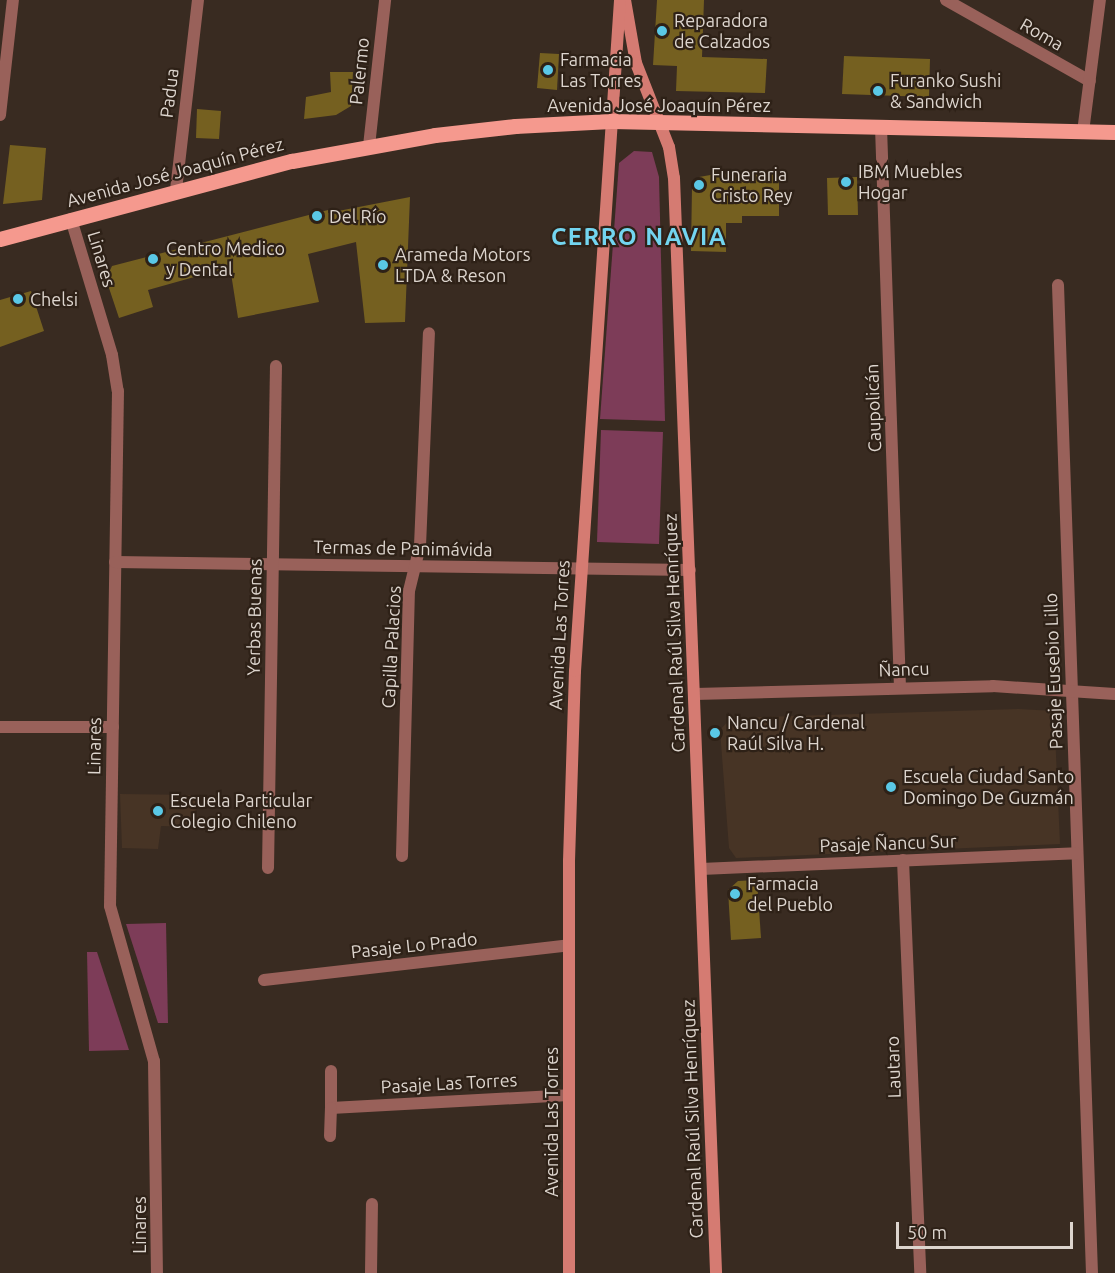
<!DOCTYPE html>
<html>
<head>
<meta charset="utf-8">
<style>
	body { margin:0 }
	#map { position:relative; width:1115px; height:1273px; overflow:hidden; background:#392b21; font-family:Ubuntu,sans-serif }
	div>[style] { position:absolute }
	[style*='--x'] { left:calc(var(--x)*1px); top:calc(var(--y)*1px); width:calc(var(--w)*1px); rotate:calc(var(--a)*1deg) }
	.built>* { inset:0; background:#473425 }
	.green>* { inset:0; background:#7d3c58 }
	.building>* { inset:0; background:#756020 }
	.street>* { height:12px; margin:-6px; padding:0 6px; transform-origin:6px; border-radius:6px; background:#99615a }
	.secondary>* { height:12px; margin:-6px; padding:0 6px; transform-origin:6px; border-radius:6px; background:#d57b72 }
	.primary>* { height:15px; margin:-7.5px; padding:0 7.5px; transform-origin:7.5px; border-radius:7.5px; background:#f5998e }
	.dots>* { width:16px; height:16px; translate:-50% -50%; box-sizing:border-box; border:3px solid #2e2117; border-radius:50% }
	span { translate:-50% -50%; white-space:nowrap; text-align:center; line-height:1.15; -webkit-text-stroke:4.5px #2e2117; paint-order:stroke }
	.poi-label { font-size:18px; color:#ddd5ce }
	.left { translate:0 -50%; text-align:left }
	.street-label { font-size:18px; color:#ddd5ce }
	.district-label { font-size:24px; color:#73d5f0; font-weight:700; letter-spacing:1.5px }
	.scale { position:absolute; left:896px; top:1222px; width:177px; height:27px; box-sizing:border-box; border:3px solid #ddd5ce; border-top:0; padding-left:8px; font-size:18px; line-height:21px; white-space:nowrap; color:#ddd5ce; -webkit-text-stroke:4px #2e2117; paint-order:stroke }
</style>
</head>
<body>
<div id="map">
	<div class="built">
		<div style="clip-path:polygon(1019px 709px,1054px 711px,1060px 844px,736px 858px,729px 848px,720px 730px,731px 718px)"></div>
		<div style="clip-path:polygon(120px 794px,195px 795px,196px 827px,161px 826px,158px 849px,122px 848px)"></div>
	</div>
	<div class="green">
		<div style="clip-path:polygon(634px 151px,652px 152px,659px 177px,665px 421px,600px 419px,619px 163px)"></div>
		<div style="clip-path:polygon(601px 430px,663px 432px,659px 544px,597px 542px)"></div>
		<div style="clip-path:polygon(166px 923px,168px 1023px,158px 1023px,126px 924px)"></div>
		<div style="clip-path:polygon(87px 952px,97px 952px,129px 1050px,89px 1051px)"></div>
	</div>
	<div class="building">
		<div style="clip-path:polygon(657px 0,704px 0,702px 57px,767px 59px,765px 93px,676px 91px,677px 66px,653px 65px)"></div>
		<div style="clip-path:polygon(540px 53px,559px 54px,557px 90px,537px 88px)"></div>
		<div style="clip-path:polygon(844px 56px,930px 59px,929px 97px,842px 94px)"></div>
		<div style="clip-path:polygon(330px 72px,353px 72px,351px 106px,336px 115px,304px 119px,306px 97px,331px 92px)"></div>
		<div style="clip-path:polygon(197px 109px,221px 111px,219px 139px,196px 138px)"></div>
		<div style="clip-path:polygon(10px 145px,46px 148px,42px 200px,3px 204px)"></div>
		<div style="clip-path:polygon(716px 174px,779px 174px,779px 216px,742px 216px,742px 223px,726px 223px,726px 252px,691px 251px,692px 186px,699px 177px)"></div>
		<div style="clip-path:polygon(857px 177px,858px 215px,828px 215px,827px 178px)"></div>
		<div style="clip-path:polygon(410px 197px,405px 322px,365px 323px,356px 242px,308px 254px,319px 302px,238px 318px,230px 267px,148px 290px,153px 307px,119px 318px,106px 279px,112px 266px,328px 210px,328px 213px)"></div>
		<div style="clip-path:polygon(31px 291px,44px 331px,0 347px,0 300px)"></div>
		<div style="clip-path:polygon(757px 880px,761px 938px,731px 940px,728px 890px,738px 881px)"></div>
	</div>
	<div class="street">
		<div style="--x:946;--y:0;--w:165;--a:29.4"></div>
		<div style="--x:0;--y:115;--w:116;--a:-83.6"></div>
		<div style="--x:881;--y:127;--w:561;--a:88.06"></div>
		<div style="--x:1083;--y:132;--w:133;--a:-82.7"></div>
		<div style="--x:369;--y:146;--w:147;--a:-83.7"></div>
		<div style="--x:176;--y:190;--w:191;--a:-83.4"></div>
		<div style="--x:71;--y:219;--w:142;--a:73.2"></div>
		<div style="--x:112;--y:355;--w:36;--a:81"></div>
		<div style="--x:118;--y:391;--w:515;--a:90.89"></div>
		<div style="--x:110;--y:906;--w:161;--a:74.2"></div>
		<div style="--x:154;--y:1061;--w:212;--a:89.2"></div>
		<div style="--x:1058;--y:285;--w:989;--a:88.03"></div>
		<div style="--x:115;--y:562;--w:575;--a:0.8"></div>
		<div style="--x:695;--y:694;--w:298;--a:-1.5"></div>
		<div style="--x:993;--y:686;--w:122;--a:3.8"></div>
		<div style="--x:0;--y:727;--w:113;--a:0"></div>
		<div style="--x:402;--y:856;--w:265;--a:-88.5"></div>
		<div style="--x:409;--y:591;--w:46;--a:-76.3"></div>
		<div style="--x:420;--y:546;--w:213;--a:-87.6"></div>
		<div style="--x:903;--y:860;--w:413;--a:87.6"></div>
		<div style="--x:268;--y:868;--w:502;--a:-89.09"></div>
		<div style="--x:701;--y:869;--w:376;--a:-2.4"></div>
		<div style="--x:264;--y:980;--w:307;--a:-6.5"></div>
		<div style="--x:331;--y:1071;--w:37;--a:90"></div>
		<div style="--x:331;--y:1108;--w:238;--a:-3.1"></div>
		<div style="--x:330;--y:1136;--w:28;--a:-88"></div>
		<div style="--x:371;--y:1273;--w:69;--a:-89.2"></div>
	</div>
	<div class="secondary">
		<div style="--x:625;--y:0;--w:64;--a:80.1"></div>
		<div style="--x:636;--y:63;--w:90;--a:68.6"></div>
		<div style="--x:669;--y:147;--w:31;--a:81"></div>
		<div style="--x:674;--y:178;--w:1096;--a:87.8"></div>
		<div style="--x:569;--y:1273;--w:412;--a:-90"></div>
		<div style="--x:569;--y:861;--w:190;--a:-88.2"></div>
		<div style="--x:575;--y:671;--w:672;--a:-86.16"></div>
	</div>
	<div class="primary">
		<div style="--x:0;--y:239;--w:302;--a:-15"></div>
		<div style="--x:292;--y:161;--w:145;--a:-10.3"></div>
		<div style="--x:435;--y:135;--w:81;--a:-6.4"></div>
		<div style="--x:515;--y:126;--w:96;--a:-3"></div>
		<div style="--x:611;--y:121;--w:504;--a:1.25"></div>
	</div>
	<div class="dots">
		<div style="left:662px;top:31px;background:#5ac8e6"></div>
		<div style="left:548px;top:70px;background:#5ac8e6"></div>
		<div style="left:878px;top:91px;background:#5ac8e6"></div>
		<div style="left:846px;top:182px;background:#5ac8e6"></div>
		<div style="left:699px;top:185px;background:#5ac8e6"></div>
		<div style="left:317px;top:216px;background:#5ac8e6"></div>
		<div style="left:153px;top:259px;background:#5ac8e6"></div>
		<div style="left:383px;top:265px;background:#5ac8e6"></div>
		<div style="left:18px;top:299px;background:#5ac8e6"></div>
		<div style="left:715px;top:733px;background:#5ac8e6"></div>
		<div style="left:891px;top:787px;background:#5ac8e6"></div>
		<div style="left:158px;top:811px;background:#5ac8e6"></div>
		<div style="left:735px;top:894px;background:#5ac8e6"></div>
	</div>
	<div class="poi-label">
		<span class="left" style="left:674px;top:31px">Reparadora<br>de Calzados</span>
		<span class="left" style="left:560px;top:70px">Farmacia<br>Las Torres</span>
		<span class="left" style="left:890px;top:91px">Furanko Sushi<br>&amp; Sandwich</span>
		<span class="left" style="left:858px;top:182px">IBM Muebles<br>Hogar</span>
		<span class="left" style="left:711px;top:185px">Funeraria<br>Cristo Rey</span>
		<span class="left" style="left:329px;top:216px">Del Río</span>
		<span class="left" style="left:166px;top:259px">Centro Medico<br>y Dental</span>
		<span class="left" style="left:395px;top:265px">Arameda Motors<br>LTDA &amp; Reson</span>
		<span class="left" style="left:30px;top:299px">Chelsi</span>
		<span class="left" style="left:727px;top:733px">Nancu / Cardenal<br>Raúl Silva H.</span>
		<span class="left" style="left:903px;top:787px">Escuela Ciudad Santo<br>Domingo De Guzmán</span>
		<span class="left" style="left:170px;top:811px">Escuela Particular<br>Colegio Chileno</span>
		<span class="left" style="left:747px;top:894px">Farmacia<br>del Pueblo</span>
	</div>
	<div class="street-label">
		<span style="left:1042px;top:34px;rotate:30deg">Roma</span>
		<span style="left:359px;top:71px;rotate:-84deg">Palermo</span>
		<span style="left:169px;top:93px;rotate:-83deg">Padua</span>
		<span style="left:659px;top:105px">Avenida José Joaquín Pérez</span>
		<span style="left:175px;top:172px;rotate:-15deg">Avenida José Joaquín Pérez</span>
		<span style="left:102px;top:259px;rotate:73deg">Linares</span>
		<span style="left:873px;top:408px;rotate:-92deg">Caupolicán</span>
		<span style="left:403px;top:548px;rotate:1deg">Termas de Panimávida</span>
		<span style="left:254px;top:617px;rotate:-89deg">Yerbas Buenas</span>
		<span style="left:674px;top:633px;rotate:-92deg">Cardenal Raúl Silva Henríquez</span>
		<span style="left:559px;top:635px;rotate:-87deg">Avenida Las Torres</span>
		<span style="left:391px;top:647px;rotate:-87deg">Capilla Palacios</span>
		<span style="left:904px;top:669px;rotate:-2deg">Ñancu</span>
		<span style="left:1053px;top:671px;rotate:-92deg">Pasaje Eusebio Lillo</span>
		<span style="left:94px;top:746px;rotate:-89deg">Linares</span>
		<span style="left:888px;top:843px;rotate:-2deg">Pasaje Ñancu Sur</span>
		<span style="left:414px;top:945px;rotate:-6deg">Pasaje Lo Prado</span>
		<span style="left:893px;top:1067px;rotate:-92deg">Lautaro</span>
		<span style="left:449px;top:1083px;rotate:-3deg">Pasaje Las Torres</span>
		<span style="left:692px;top:1119px;rotate:-92deg">Cardenal Raúl Silva Henríquez</span>
		<span style="left:551px;top:1122px;rotate:-90deg">Avenida Las Torres</span>
		<span style="left:139px;top:1225px;rotate:-90deg">Linares</span>
	</div>
	<div class="district-label">
		<span style="left:639px;top:237px">CERRO NAVIA</span>
	</div>
	<div class="scale">50 m</div>
</div>
</body>
</html>
